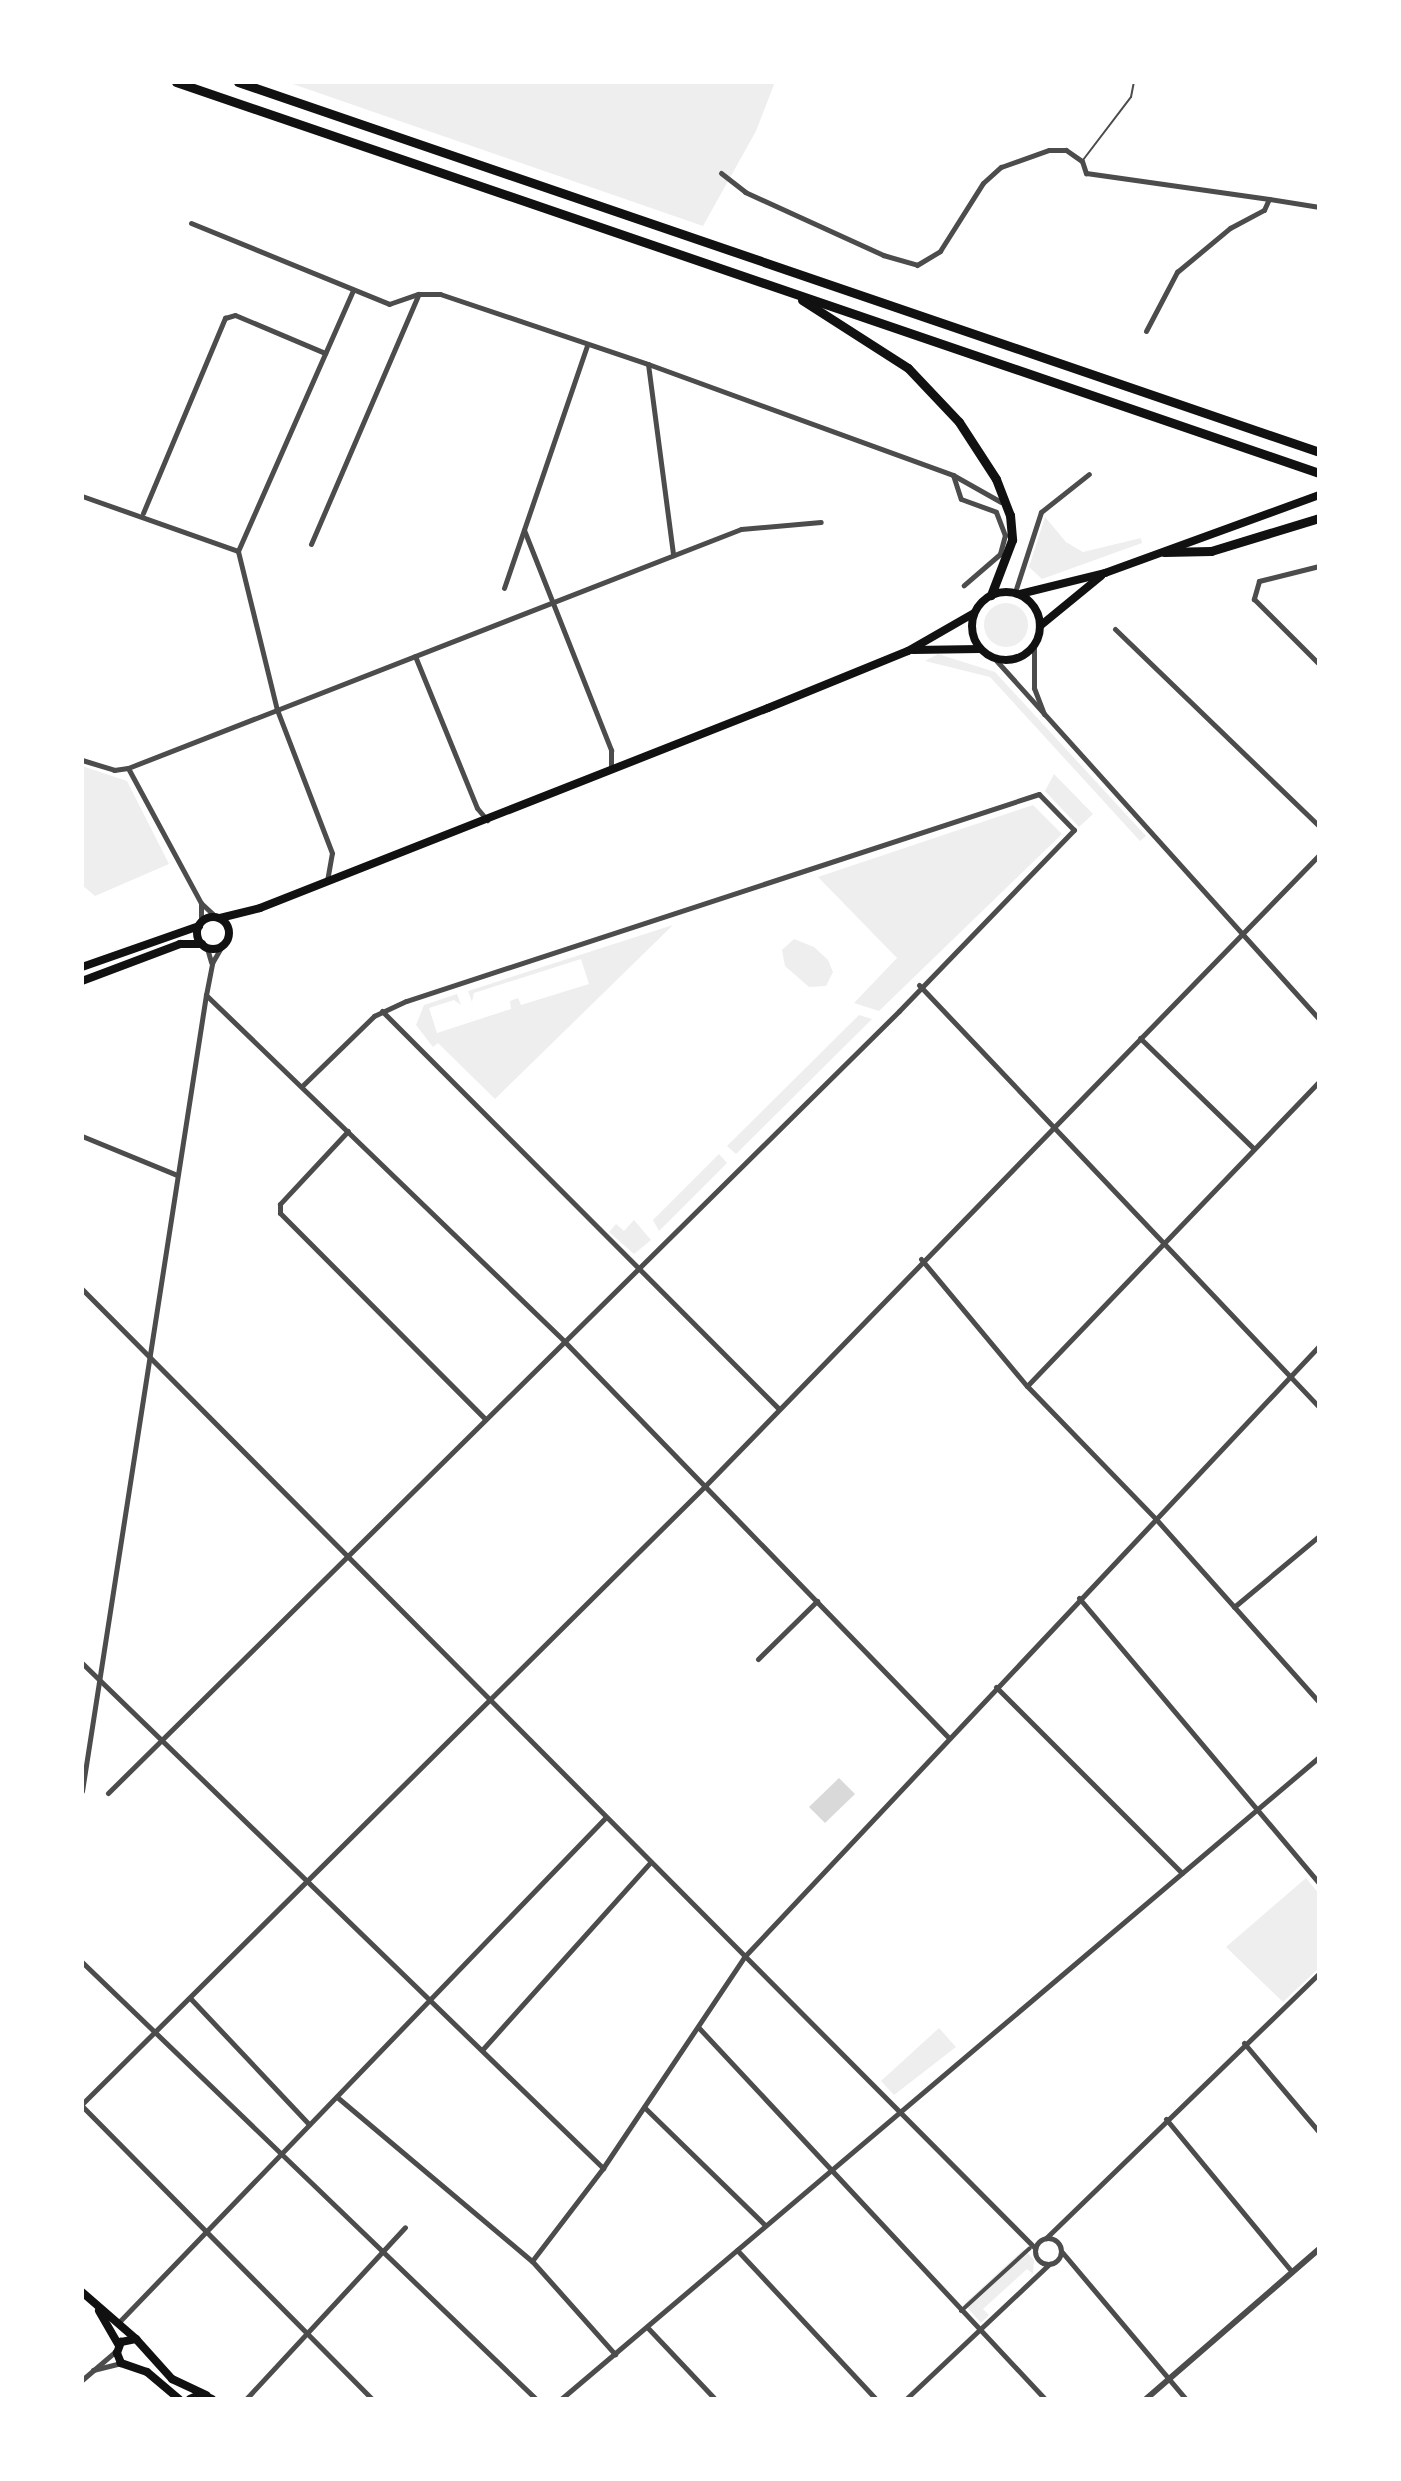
<!DOCTYPE html>
<html>
<head>
<meta charset="utf-8">
<style>
	body { margin:0 }
	#map { position:relative; width:1401px; height:2481px; overflow:hidden; background:#fff; font-family:"Asap Condensed",sans-serif }
	div>[style] { position:absolute }
	[style*='--x'] { left:calc(var(--x)*1px); top:calc(var(--y)*1px); width:calc(var(--w)*1px); rotate:calc(var(--a)*1deg) }
	.green>* { inset:0; background:#eee }
	.round { border-radius:50% }
	.water>* { inset:0; background:#d9d9d9 }
	.service>* { height:2px; margin:-1px; padding:0 1px; transform-origin:1px; border-radius:1px; background:#4c4c4c }
	.pedestrian>* { height:4px; margin:-2px; padding:0 2px; transform-origin:2px; border-radius:2px; background:#4c4c4c }
	.minor>* { height:5px; margin:-2.5px; padding:0 2.5px; transform-origin:2.5px; border-radius:2.5px; background:#4c4c4c }
	.minor>.ring { margin:-2.5px; padding:0; box-sizing:content-box; background:none; border:5px solid #4c4c4c; border-radius:50% }
	.tertiary>* { height:6px; margin:-3px; padding:0 3px; transform-origin:3px; border-radius:3px; background:#4c4c4c }
	.primary>* { height:8px; margin:-4px; padding:0 4px; transform-origin:4px; border-radius:4px; background:#111 }
	.primary>.ring { margin:-4px; padding:0; box-sizing:content-box; background:none; border:8px solid #111; border-radius:50% }
	.motorway>* { height:9px; margin:-4.5px; padding:0 4.5px; transform-origin:4.5px; border-radius:4.5px; background:#111 }
	span { translate:-50% -50%; white-space:nowrap; text-align:center; line-height:1.15; -webkit-text-stroke:6px #fff; paint-order:stroke }
	.frame { position:absolute; inset:0; border:84px solid #fff; pointer-events:none }
</style>
</head>
<body>
<div id="map">
	<div class="green">
		<div style="clip-path:polygon(287px 82px,775px 82px,756px 131px,703px 226px)"></div>
		<div style="clip-path:polygon(1045px 517px,1066px 542px,1083px 552px,1141px 538px,1142px 543px,1042px 579px,1029px 567px)"></div>
		<div class="round" style="left:984px;top:603px;width:44px;height:44px"></div>
		<div style="clip-path:polygon(938px 654px,995px 672px,1146px 836px,1140px 841px,990px 677px,925px 661px)"></div>
		<div style="clip-path:polygon(82px 766px,127px 781px,169px 864px,95px 896px,82px 885px)"></div>
		<div style="clip-path:polygon(1054px 774px,1093px 814px,1079px 827px,1045px 791px)"></div>
		<div style="clip-path:polygon(1033px 805px,1062px 834px,879px 1011px,854px 1003px,897px 958px,818px 877px)"></div>
		<div style="clip-path:polygon(673px 925px,495px 1099px,438px 1043px,433px 1047px,416px 1025px,424px 1005px,457px 994px,461px 1005px,454px 1000px,429px 1008px,437px 1033px,511px 1009px,510px 1001px,518px 998px,521px 1005px,589px 984px,581px 959px,474px 993px,472px 1002px,468px 991px)"></div>
		<div style="clip-path:polygon(794px 939px,814px 947px,828px 960px,833px 972px,826px 986px,809px 987px,785px 966px,782px 950px)"></div>
		<div style="clip-path:polygon(859px 1015px,872px 1019px,736px 1154px,727px 1146px)"></div>
		<div style="clip-path:polygon(719px 1154px,727px 1163px,659px 1231px,653px 1220px)"></div>
		<div style="clip-path:polygon(634px 1220px,651px 1240px,634px 1254px,609px 1232px,616px 1224px,624px 1231px)"></div>
		<div style="clip-path:polygon(1306px 1878px,1319px 1894px,1319px 1968px,1283px 2002px,1226px 1947px)"></div>
		<div style="clip-path:polygon(939px 2028px,956px 2047px,894px 2095px,881px 2081px)"></div>
		<div style="clip-path:polygon(1024px 2249px,1034px 2260px,1033px 2274px,1027px 2269px,983px 2309px,989px 2315px,981px 2323px,964px 2304px)"></div>
	</div>
	<div class="water">
		<div style="clip-path:polygon(839px 1778px,855px 1794px,825px 1823px,809px 1807px)"></div>
	</div>
	<div class="service">
		<div style="--x:1083;--y:160;--w:79;--a:-52.7"></div>
		<div style="--x:1131;--y:97;--w:15;--a:-79"></div>
	</div>
	<div class="pedestrian">
		<div style="--x:961;--y:2311;--w:93;--a:-42.4"></div>
	</div>
	<div class="minor">
		<div style="--x:721;--y:173;--w:31;--a:38"></div>
		<div style="--x:745;--y:192;--w:152;--a:24.5"></div>
		<div style="--x:883;--y:255;--w:35;--a:16"></div>
		<div style="--x:917;--y:265;--w:27;--a:-31"></div>
		<div style="--x:940;--y:251;--w:80;--a:-57.7"></div>
		<div style="--x:983;--y:183;--w:24;--a:-42"></div>
		<div style="--x:1001;--y:167;--w:51;--a:-19.5"></div>
		<div style="--x:1049;--y:150;--w:17;--a:0"></div>
		<div style="--x:1066;--y:150;--w:19;--a:35"></div>
		<div style="--x:1082;--y:161;--w:13;--a:72"></div>
		<div style="--x:1086;--y:173;--w:185;--a:8.1"></div>
		<div style="--x:191;--y:223;--w:214;--a:22.2"></div>
		<div style="--x:389;--y:304;--w:31;--a:-19"></div>
		<div style="--x:418;--y:294;--w:22;--a:0"></div>
		<div style="--x:440;--y:294;--w:219;--a:18.6"></div>
		<div style="--x:648;--y:364;--w:325;--a:20"></div>
		<div style="--x:953;--y:475;--w:55;--a:29.4"></div>
		<div style="--x:1146;--y:331;--w:67;--a:-62.3"></div>
		<div style="--x:1177;--y:272;--w:69;--a:-39.7"></div>
		<div style="--x:1230;--y:228;--w:38;--a:-28"></div>
		<div style="--x:1264;--y:210;--w:12;--a:-66"></div>
		<div style="--x:1269;--y:199;--w:51;--a:9.1"></div>
		<div style="--x:648;--y:364;--w:193;--a:82.5"></div>
		<div style="--x:953;--y:475;--w:25;--a:72"></div>
		<div style="--x:961;--y:499;--w:37;--a:20"></div>
		<div style="--x:996;--y:512;--w:25;--a:69"></div>
		<div style="--x:1005;--y:535;--w:20;--a:105"></div>
		<div style="--x:1000;--y:554;--w:48;--a:139.3"></div>
		<div style="--x:82;--y:496;--w:165;--a:19.4"></div>
		<div style="--x:143;--y:513;--w:212;--a:-67.2"></div>
		<div style="--x:225;--y:318;--w:10;--a:-17"></div>
		<div style="--x:235;--y:315;--w:98;--a:22.9"></div>
		<div style="--x:524;--y:530;--w:237;--a:68.4"></div>
		<div style="--x:611;--y:750;--w:19;--a:90"></div>
		<div style="--x:311;--y:544;--w:271;--a:-66.7"></div>
		<div style="--x:1319;--y:566;--w:62;--a:166"></div>
		<div style="--x:1259;--y:581;--w:19;--a:106"></div>
		<div style="--x:1254;--y:599;--w:92;--a:45"></div>
		<div style="--x:504;--y:588;--w:256;--a:-71.1"></div>
		<div style="--x:1015;--y:592;--w:84;--a:-72"></div>
		<div style="--x:1041;--y:512;--w:61;--a:-38.4"></div>
		<div style="--x:1115;--y:629;--w:284;--a:44"></div>
		<div style="--x:1034;--y:646;--w:42;--a:90"></div>
		<div style="--x:1034;--y:688;--w:28;--a:69"></div>
		<div style="--x:415;--y:656;--w:164;--a:67.8"></div>
		<div style="--x:477;--y:808;--w:16;--a:50"></div>
		<div style="--x:994;--y:658;--w:486;--a:48"></div>
		<div style="--x:82;--y:760;--w:34;--a:17"></div>
		<div style="--x:114;--y:770;--w:14;--a:-8"></div>
		<div style="--x:128;--y:768;--w:658;--a:-21.3"></div>
		<div style="--x:741;--y:529;--w:80;--a:-5"></div>
		<div style="--x:128;--y:768;--w:153;--a:61.6"></div>
		<div style="--x:327;--y:881;--w:28;--a:-80"></div>
		<div style="--x:332;--y:853;--w:153;--a:-111"></div>
		<div style="--x:277;--y:710;--w:164;--a:-103.8"></div>
		<div style="--x:238;--y:551;--w:285;--a:-66.2"></div>
		<div style="--x:201;--y:922;--w:19;--a:-90"></div>
		<div style="--x:201;--y:903;--w:21;--a:43"></div>
		<div style="--x:207;--y:948;--w:15;--a:74"></div>
		<div style="--x:919;--y:985;--w:581;--a:46.53"></div>
		<div style="--x:206;--y:995;--w:498;--a:44"></div>
		<div style="--x:564;--y:1341;--w:552;--a:45.88"></div>
		<div style="--x:382;--y:1011;--w:562;--a:45.07"></div>
		<div style="--x:1140;--y:1038;--w:158;--a:44.2"></div>
		<div style="--x:348;--y:1131;--w:100;--a:133"></div>
		<div style="--x:280;--y:1204;--w:9;--a:90"></div>
		<div style="--x:280;--y:1213;--w:291;--a:45.1"></div>
		<div style="--x:82;--y:1136;--w:103;--a:22.3"></div>
		<div style="--x:921;--y:1259;--w:165;--a:50.2"></div>
		<div style="--x:1027;--y:1386;--w:184;--a:45.9"></div>
		<div style="--x:1155;--y:1518;--w:246;--a:48.3"></div>
		<div style="--x:82;--y:1289;--w:1352;--a:45.18"></div>
		<div style="--x:1027;--y:1386;--w:422;--a:-46.2"></div>
		<div style="--x:1079;--y:1598;--w:373;--a:49.9"></div>
		<div style="--x:1234;--y:1607;--w:111;--a:-39.9"></div>
		<div style="--x:758;--y:1659;--w:83;--a:-44.5"></div>
		<div style="--x:82;--y:1663;--w:726;--a:44.11"></div>
		<div style="--x:996;--y:1687;--w:263;--a:45"></div>
		<div style="--x:82;--y:1791;--w:806;--a:-81.15"></div>
		<div style="--x:206;--y:995;--w:33;--a:-79"></div>
		<div style="--x:212;--y:963;--w:20;--a:-60"></div>
		<div style="--x:108;--y:1793;--w:1112;--a:-44.67"></div>
		<div style="--x:899;--y:1011;--w:252;--a:-46"></div>
		<div style="--x:1074;--y:830;--w:50;--a:-134.2"></div>
		<div style="--x:1039;--y:794;--w:666;--a:161.89"></div>
		<div style="--x:406;--y:1001;--w:35;--a:155"></div>
		<div style="--x:374;--y:1016;--w:100;--a:135.8"></div>
		<div style="--x:82;--y:1962;--w:630;--a:43.91"></div>
		<div style="--x:191;--y:1999;--w:172;--a:46.7"></div>
		<div style="--x:699;--y:2028;--w:507;--a:47"></div>
		<div style="--x:1244;--y:2043;--w:116;--a:49.9"></div>
		<div style="--x:482;--y:2050;--w:251;--a:-48.1"></div>
		<div style="--x:337;--y:2097;--w:255;--a:40.1"></div>
		<div style="--x:532;--y:2261;--w:125;--a:48.3"></div>
		<div style="--x:82;--y:2104;--w:878;--a:-44.77"></div>
		<div style="--x:705;--y:1486;--w:880;--a:-45.78"></div>
		<div style="--x:82;--y:2106;--w:412;--a:45.3"></div>
		<div style="--x:644;--y:2107;--w:169;--a:44.3"></div>
		<div style="--x:1166;--y:2119;--w:198;--a:50.5"></div>
		<div class="ring" style="left:1035px;top:2238px;width:21px;height:21px"></div>
		<div style="--x:1046;--y:2238;--w:380;--a:-44.1"></div>
		<div style="--x:737;--y:2250;--w:204;--a:47"></div>
		<div style="--x:1062;--y:2252;--w:192;--a:49.9"></div>
		<div style="--x:532;--y:2261;--w:117;--a:-52.6"></div>
		<div style="--x:603;--y:2168;--w:254;--a:-56.2"></div>
		<div style="--x:744;--y:1957;--w:839;--a:-46.74"></div>
		<div style="--x:118;--y:2323;--w:702;--a:-46.04"></div>
		<div style="--x:647;--y:2327;--w:99;--a:46.6"></div>
		<div style="--x:93;--y:2370;--w:29;--a:-14"></div>
		<div style="--x:82;--y:2380;--w:46;--a:-40.6"></div>
		<div style="--x:246;--y:2399;--w:234;--a:-47.2"></div>
		<div style="--x:561;--y:2399;--w:993;--a:-40.26"></div>
		<div style="--x:906;--y:2399;--w:195;--a:-43.3"></div>
	</div>
	<div class="tertiary">
		<div style="--x:1146;--y:2399;--w:229;--a:-40.9"></div>
	</div>
	<div class="primary">
		<div class="ring" style="left:972px;top:592px;width:60px;height:60px"></div>
		<div style="--x:1020;--y:594;--w:88;--a:-13.9"></div>
		<div style="--x:1105;--y:573;--w:228;--a:-20"></div>
		<div style="--x:1040;--y:626;--w:79;--a:-39.3"></div>
		<div style="--x:913;--y:650;--w:67;--a:-0.9"></div>
		<div class="ring" style="left:197px;top:917px;width:24px;height:24px"></div>
		<div style="--x:220;--y:918;--w:41;--a:-14"></div>
		<div style="--x:260;--y:908;--w:546;--a:-21.49"></div>
		<div style="--x:768;--y:708;--w:151;--a:-22.2"></div>
		<div style="--x:908;--y:651;--w:76;--a:-29.9"></div>
		<div style="--x:82;--y:967;--w:124;--a:-19.3"></div>
		<div style="--x:82;--y:981;--w:105;--a:-20.7"></div>
		<div style="--x:180;--y:944;--w:22;--a:0"></div>
		<div style="--x:82;--y:2292;--w:72;--a:41"></div>
		<div style="--x:99;--y:2311;--w:39;--a:60"></div>
		<div style="--x:179;--y:2399;--w:42;--a:-139.8"></div>
		<div style="--x:147;--y:2372;--w:28;--a:-161"></div>
		<div style="--x:121;--y:2363;--w:11;--a:-112"></div>
		<div style="--x:117;--y:2353;--w:12;--a:-70"></div>
		<div style="--x:121;--y:2342;--w:15;--a:-11"></div>
		<div style="--x:136;--y:2339;--w:54;--a:48"></div>
		<div style="--x:172;--y:2379;--w:38;--a:25"></div>
		<div style="--x:190;--y:2399;--w:12;--a:-24"></div>
		<div style="--x:201;--y:2394;--w:12;--a:24"></div>
	</div>
	<div class="motorway">
		<div style="--x:176;--y:82;--w:1208;--a:18.88"></div>
		<div style="--x:238;--y:82;--w:1143;--a:18.89"></div>
		<div style="--x:802;--y:300;--w:126;--a:32.7"></div>
		<div style="--x:908;--y:368;--w:74;--a:46.6"></div>
		<div style="--x:959;--y:422;--w:68;--a:57"></div>
		<div style="--x:996;--y:479;--w:39;--a:69"></div>
		<div style="--x:1010;--y:515;--w:25;--a:85"></div>
		<div style="--x:1012;--y:540;--w:59;--a:110.9"></div>
		<div style="--x:1164;--y:552;--w:47;--a:-1.2"></div>
		<div style="--x:1211;--y:551;--w:113;--a:-17"></div>
	</div>
	<div class="frame"></div>
</div>
</body>
</html>
